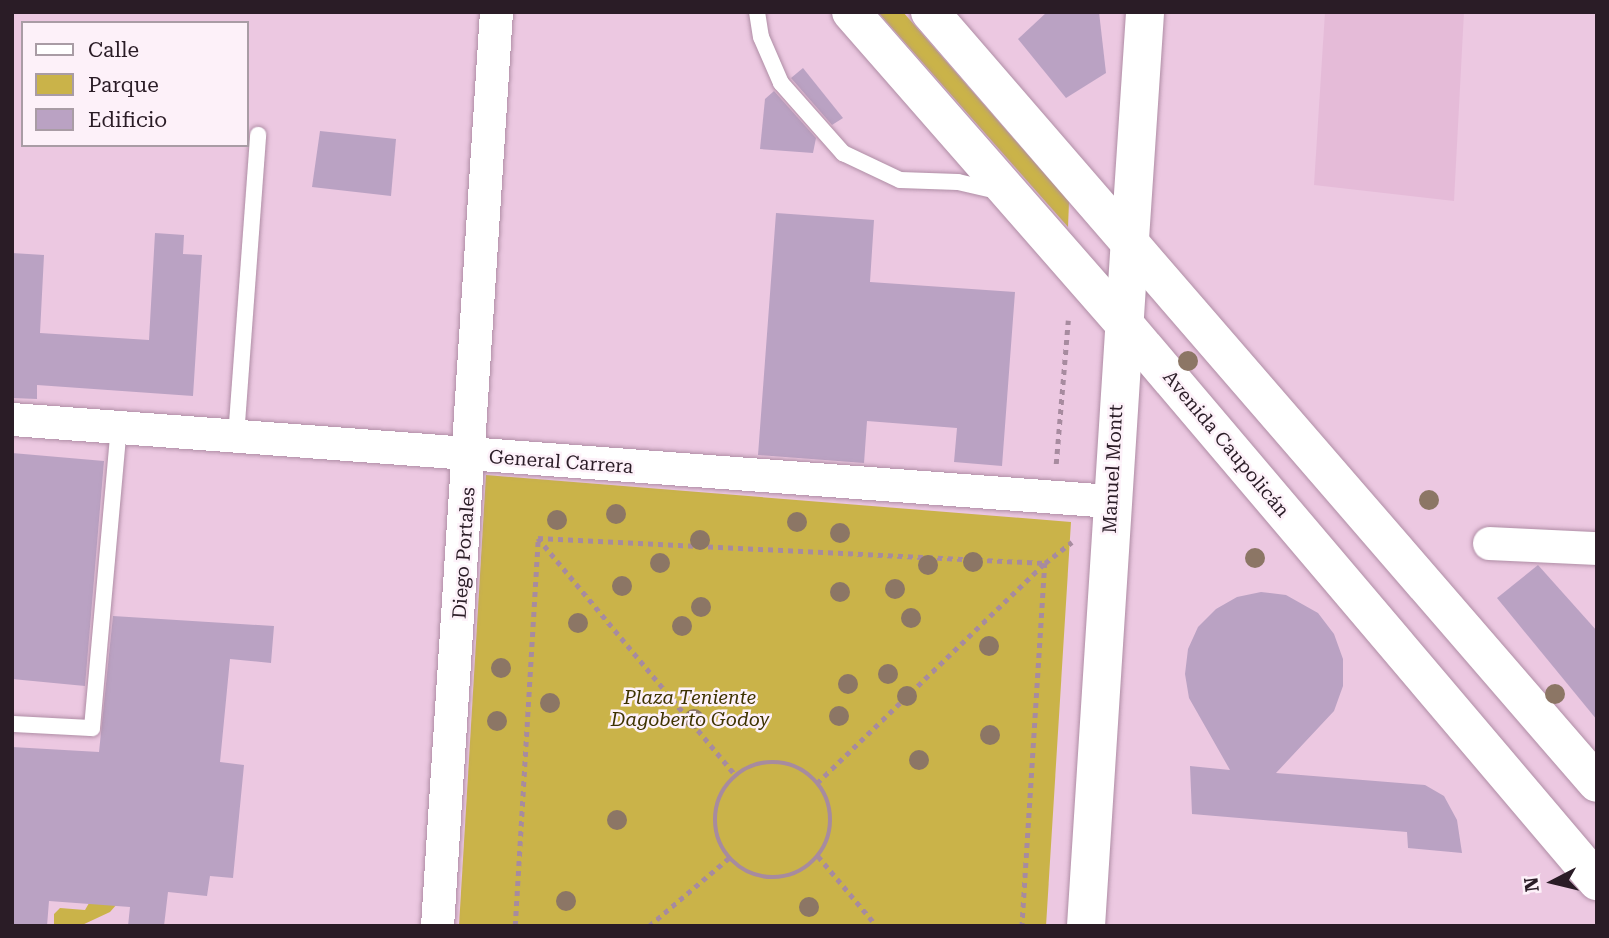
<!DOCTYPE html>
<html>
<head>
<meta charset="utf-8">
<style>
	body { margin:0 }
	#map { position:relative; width:1609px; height:938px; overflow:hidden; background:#ecc8e1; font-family:"Roboto Serif",serif }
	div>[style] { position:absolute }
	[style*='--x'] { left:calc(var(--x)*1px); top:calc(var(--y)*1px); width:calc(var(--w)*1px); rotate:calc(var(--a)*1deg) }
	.built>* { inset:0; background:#e5bbd8 }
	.green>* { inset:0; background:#cab349 }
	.building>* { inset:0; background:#baa2c3 }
	.path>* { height:4.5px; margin-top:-2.25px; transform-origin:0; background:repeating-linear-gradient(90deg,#a78b9f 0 5px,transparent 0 10px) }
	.path>.ring { margin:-2.25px; padding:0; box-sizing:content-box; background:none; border:4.5px solid #a78b9f; border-radius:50% }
	.roads { filter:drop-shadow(0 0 2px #af8da5) drop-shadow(0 0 2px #af8da5) }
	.lane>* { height:16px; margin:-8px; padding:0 8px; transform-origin:8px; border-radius:8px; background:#fff }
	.street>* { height:33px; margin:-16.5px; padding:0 16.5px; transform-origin:16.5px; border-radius:16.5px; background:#fff }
	.secondary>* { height:38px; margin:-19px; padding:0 19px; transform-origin:19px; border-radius:19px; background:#fff }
	.primary>* { height:38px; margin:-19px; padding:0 19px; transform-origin:19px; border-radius:19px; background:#fff }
	.trees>* { width:20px; height:20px; margin:-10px; border-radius:50%; background:#8c7665 }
	span { translate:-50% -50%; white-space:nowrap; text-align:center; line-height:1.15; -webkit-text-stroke:5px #fdf1f9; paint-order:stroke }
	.street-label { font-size:19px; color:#2a1c26 }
	.park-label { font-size:19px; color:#3e3300; font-style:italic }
	.frame { position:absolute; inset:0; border:14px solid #2a1c26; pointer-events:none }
	.legend { position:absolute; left:21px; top:21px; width:228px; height:126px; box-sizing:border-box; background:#fdf1f9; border:2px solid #a99ca5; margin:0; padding:9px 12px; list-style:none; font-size:21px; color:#2a1c26 }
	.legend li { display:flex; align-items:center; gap:14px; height:35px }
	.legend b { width:35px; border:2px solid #a99ca5 }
	.north { position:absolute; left:1518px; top:847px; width:70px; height:70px; -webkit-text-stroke:5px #fdf1f9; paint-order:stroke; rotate:263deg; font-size:19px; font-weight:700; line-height:28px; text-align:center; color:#2a1c26 }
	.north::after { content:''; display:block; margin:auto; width:24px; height:32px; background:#2a1c26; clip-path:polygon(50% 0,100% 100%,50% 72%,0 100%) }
</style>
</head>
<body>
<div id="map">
	<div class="built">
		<div style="clip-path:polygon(1325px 12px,1464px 12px,1454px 201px,1314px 185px)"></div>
	</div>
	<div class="green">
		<div style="clip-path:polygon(878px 12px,903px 12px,1069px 202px,1068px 227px)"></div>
		<div style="clip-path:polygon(486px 475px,1071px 522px,1046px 926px,459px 926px)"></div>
		<div style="clip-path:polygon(96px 891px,117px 904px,110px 912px,80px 926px,54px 926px,54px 914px,60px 908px,85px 910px)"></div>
	</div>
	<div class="building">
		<div style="clip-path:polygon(1047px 12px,1099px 12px,1106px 73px,1066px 98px,1018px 39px)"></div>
		<div style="clip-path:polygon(803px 68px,843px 118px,832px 125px,791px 78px)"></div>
		<div style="clip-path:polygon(774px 91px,816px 138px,813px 153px,760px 149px,765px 99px)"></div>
		<div style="clip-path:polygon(320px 131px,396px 139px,391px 196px,312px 187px)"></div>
		<div style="clip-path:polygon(776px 213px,874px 220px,870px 282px,1015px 292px,1002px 466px,954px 462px,957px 428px,867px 421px,864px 463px,758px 455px)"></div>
		<div style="clip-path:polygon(155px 233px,184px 235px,183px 254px,202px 255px,193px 396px,37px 385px,37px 399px,12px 398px,12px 253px,44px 255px,40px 333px,149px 340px)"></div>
		<div style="clip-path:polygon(12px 453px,104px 461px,85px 686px,12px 679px)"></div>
		<div style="clip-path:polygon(1538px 565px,1597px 631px,1597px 720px,1497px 598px)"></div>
		<div style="clip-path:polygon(1261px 592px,1286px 595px,1318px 613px,1334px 634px,1343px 659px,1343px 686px,1334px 711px,1276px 773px,1425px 785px,1444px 796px,1457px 820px,1462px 853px,1408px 848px,1407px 832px,1192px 814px,1190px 766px,1230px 770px,1189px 698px,1185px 674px,1188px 649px,1198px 627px,1216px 609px,1237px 597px)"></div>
		<div style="clip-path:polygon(113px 616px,274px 626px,271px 663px,230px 659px,220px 762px,244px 765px,233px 878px,210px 876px,207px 896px,168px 892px,164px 926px,128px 926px,130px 907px,49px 901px,47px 926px,12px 926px,12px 747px,99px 752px)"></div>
	</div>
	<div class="path">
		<div style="--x:1056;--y:464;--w:144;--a:-85.2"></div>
		<div style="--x:538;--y:538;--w:508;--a:2.82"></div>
		<div style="--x:1045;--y:563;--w:34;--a:-38"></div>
		<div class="ring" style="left:715px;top:762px;width:111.5px;height:111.5px"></div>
		<div style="--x:817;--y:783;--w:317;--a:-44"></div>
		<div style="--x:1045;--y:563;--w:364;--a:93.6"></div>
		<div style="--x:818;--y:856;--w:92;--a:49.9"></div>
		<div style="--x:515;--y:926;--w:389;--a:-86.6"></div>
		<div style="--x:538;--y:538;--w:310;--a:50.2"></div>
		<div style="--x:649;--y:926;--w:105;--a:-40.4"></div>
	</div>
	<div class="roads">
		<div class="lane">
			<div style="--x:757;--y:12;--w:25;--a:81"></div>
			<div style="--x:761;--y:37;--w:50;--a:66.5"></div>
			<div style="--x:781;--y:83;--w:94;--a:48.5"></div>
			<div style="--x:843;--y:153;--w:63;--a:25.3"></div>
			<div style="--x:900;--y:180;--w:58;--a:2"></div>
			<div style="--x:958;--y:182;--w:39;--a:13"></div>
			<div style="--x:236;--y:437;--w:303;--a:-85.8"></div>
			<div style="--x:12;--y:724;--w:80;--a:2.9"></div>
			<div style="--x:92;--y:728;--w:302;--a:-84.9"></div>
		</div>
		<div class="street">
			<div style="--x:12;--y:419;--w:1101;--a:4.27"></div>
			<div style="--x:1489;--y:543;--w:108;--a:2.7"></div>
			<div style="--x:437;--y:926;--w:916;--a:-86.31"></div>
		</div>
		<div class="secondary">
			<div style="--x:1130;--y:239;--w:227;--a:-86.2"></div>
		</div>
		<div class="primary">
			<div style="--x:851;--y:12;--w:410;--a:48.8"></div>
			<div style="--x:1121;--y:320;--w:736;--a:49.69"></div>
			<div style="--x:930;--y:12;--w:1019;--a:49.14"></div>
			<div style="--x:1086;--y:926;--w:688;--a:-86.34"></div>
		</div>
	</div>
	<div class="trees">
		<div style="left:1188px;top:361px"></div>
		<div style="left:1429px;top:500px"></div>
		<div style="left:616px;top:514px"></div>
		<div style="left:557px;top:520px"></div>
		<div style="left:797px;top:522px"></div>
		<div style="left:840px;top:533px"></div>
		<div style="left:700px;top:540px"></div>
		<div style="left:1255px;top:558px"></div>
		<div style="left:973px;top:562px"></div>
		<div style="left:660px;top:563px"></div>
		<div style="left:928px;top:565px"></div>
		<div style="left:622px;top:586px"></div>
		<div style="left:895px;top:589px"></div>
		<div style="left:840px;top:592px"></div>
		<div style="left:701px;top:607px"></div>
		<div style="left:911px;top:618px"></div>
		<div style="left:578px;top:623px"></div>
		<div style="left:682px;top:626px"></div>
		<div style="left:989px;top:646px"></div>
		<div style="left:501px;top:668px"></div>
		<div style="left:888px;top:674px"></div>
		<div style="left:848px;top:684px"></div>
		<div style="left:1555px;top:694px"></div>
		<div style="left:907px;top:696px"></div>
		<div style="left:550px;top:703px"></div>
		<div style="left:839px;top:716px"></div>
		<div style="left:694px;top:719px"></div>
		<div style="left:497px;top:721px"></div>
		<div style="left:990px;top:735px"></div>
		<div style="left:919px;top:760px"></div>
		<div style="left:617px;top:820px"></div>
		<div style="left:566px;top:901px"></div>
		<div style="left:809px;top:907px"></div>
	</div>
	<div class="street-label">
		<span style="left:1226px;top:444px;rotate:50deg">Avenida Caupolicán</span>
		<span style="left:561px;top:462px;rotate:4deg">General Carrera</span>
		<span style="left:1113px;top:469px;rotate:-87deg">Manuel Montt</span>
		<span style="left:464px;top:553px;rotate:-86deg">Diego Portales</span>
	</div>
	<div class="park-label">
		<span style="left:690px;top:709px">Plaza Teniente<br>Dagoberto Godoy</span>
	</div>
	<div class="frame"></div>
	<ul class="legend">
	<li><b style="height:9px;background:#fff"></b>Calle</li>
	<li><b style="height:19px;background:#cab349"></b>Parque</li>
	<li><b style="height:19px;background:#baa2c3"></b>Edificio</li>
	</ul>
	<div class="north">N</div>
</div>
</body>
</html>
